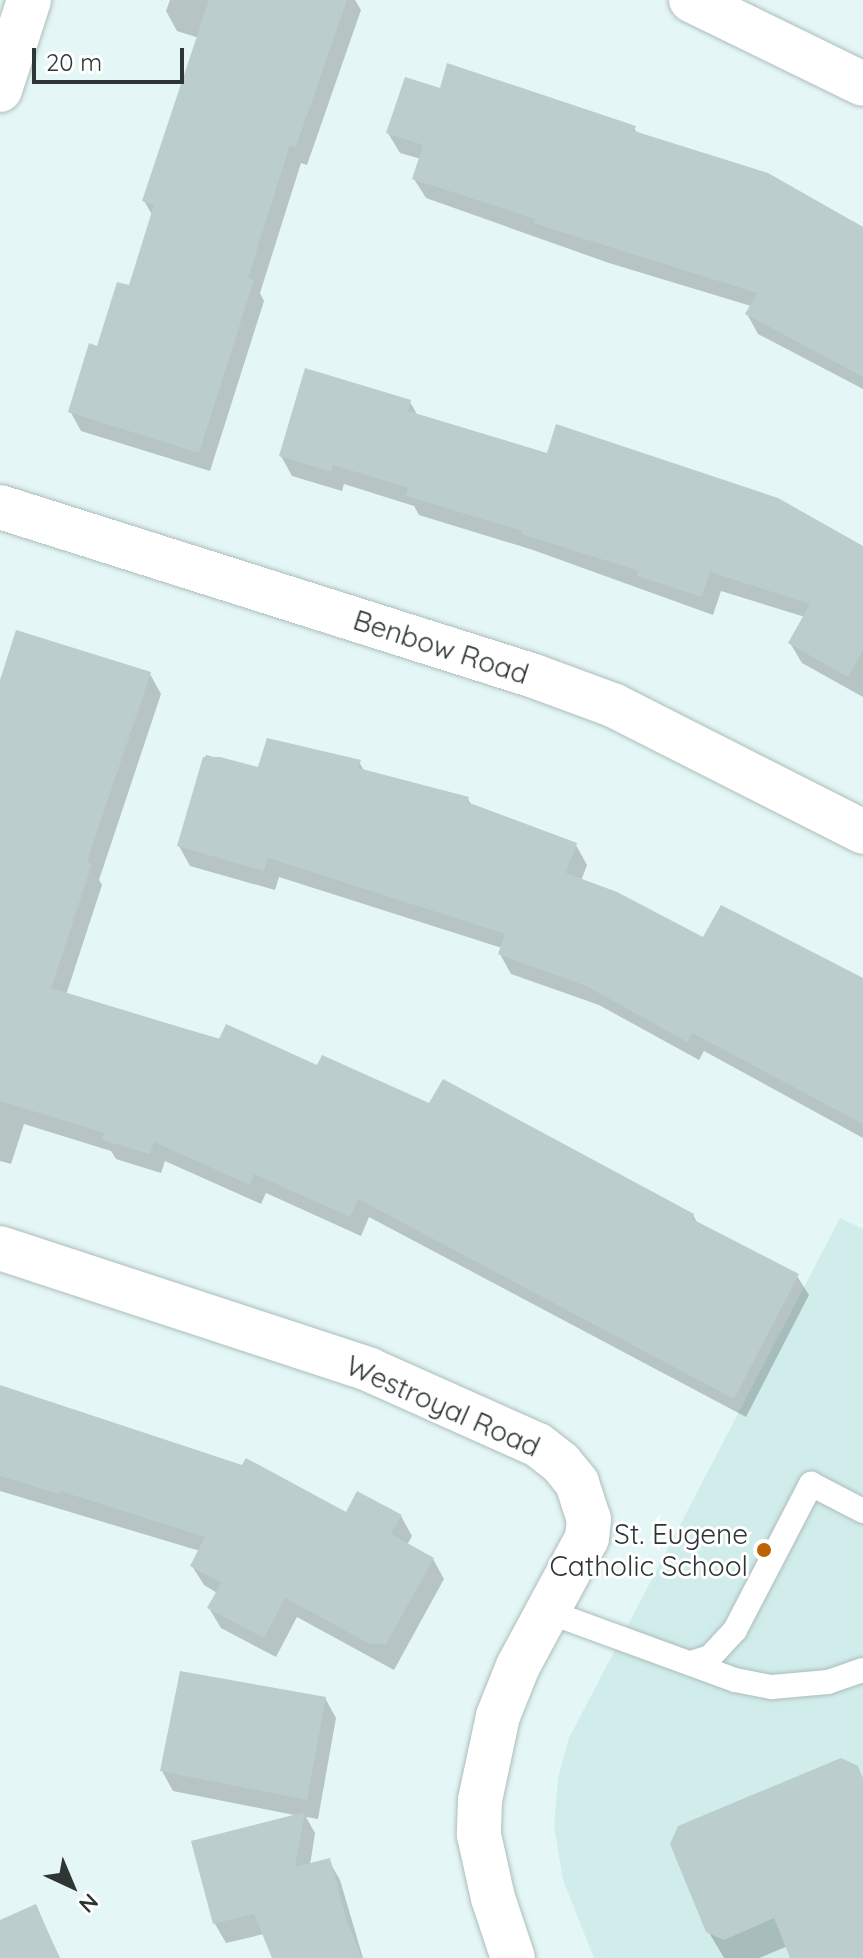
<!DOCTYPE html>
<html>
<head>
<meta charset="utf-8">
<style>
	body { margin:0 }
	#map { position:relative; width:863px; height:1958px; overflow:hidden; background:#e4f6f5; font-family:Quicksand,sans-serif }
	div>[style] { position:absolute }
	[style*='--x'] { left:calc(var(--x)*1px); top:calc(var(--y)*1px); width:calc(var(--w)*1px); rotate:calc(var(--a)*1deg) }
	.built>* { inset:0; background:#d1edeb }
	.shadow>* { inset:0; background:#0003 }
	.building>* { inset:0; background:#bbcdcc }
	.roads { filter:drop-shadow(0 0 2px #acbdbc) drop-shadow(0 0 2px #acbdbc) }
	.service>* { height:24px; margin:-12px; padding:0 12px; transform-origin:12px; border-radius:12px; background:#fff }
	.minor>* { height:44px; margin:-22px; padding:0 22px; transform-origin:22px; border-radius:22px; background:#fff }
	.secondary>* { height:44px; margin:-22px; padding:0 22px; transform-origin:22px; border-radius:22px; background:#fff }
	.dots>* { width:22px; height:22px; translate:-50% -50%; box-sizing:border-box; border:4px solid #fff; border-radius:50% }
	span { translate:-50% -50%; white-space:nowrap; text-align:center; line-height:1.15; -webkit-text-stroke:6px #fff; paint-order:stroke }
	.street-label { font-size:28px; color:#2e3535 }
	.poi-label { font-size:28px; color:#2e3535 }
	.right { translate:-100% -50%; text-align:right }
	.north { position:absolute; left:32px; top:1846px; width:80px; height:80px; -webkit-text-stroke:6px #fff; paint-order:stroke; rotate:136deg; font-size:22px; font-weight:700; line-height:32px; text-align:center; color:#2e3535 }
	.north::after { content:''; display:block; margin:auto; width:28px; height:36px; background:#2e3535; clip-path:polygon(50% 0,100% 100%,50% 72%,0 100%) }
	.scale { position:absolute; left:32px; top:48px; width:152px; height:36px; box-sizing:border-box; border:4px solid #2e3535; border-top:0; padding-left:10px; font-size:24px; line-height:28px; white-space:nowrap; color:#2e3535; -webkit-text-stroke:6px #fff; paint-order:stroke }
</style>
</head>
<body>
<div id="map">
	<div class="built">
		<div style="clip-path:polygon(840px 1218px,863px 1229px,863px 1958px,594px 1958px,563px 1880px,554px 1826px,558px 1778px,569px 1738px)"></div>
	</div>
	<div class="shadow">
		<div style="clip-path:polygon(170px 0,355px 0,361px 10px,307px 165px,301px 163px,260px 293px,264px 301px,210px 471px,81px 431px,70px 411px,130px 288px,153px 216px,144px 201px,199px 38px,177px 31px,166px 11px)"></div>
		<div style="clip-path:polygon(441px 90px,634px 128px,638px 134px,767px 175px,863px 227px,863px 389px,758px 334px,747px 314px,751px 306px,609px 263px,426px 198px,414px 179px,421px 159px,400px 153px,388px 133px)"></div>
		<div style="clip-path:polygon(410px 402px,418px 416px,863px 549px,863px 697px,802px 663px,790px 643px,805px 617px,721px 591px,713px 615px,533px 550px,419px 515px,414px 506px,344px 484px,342px 491px,292px 476px,281px 456px)"></div>
		<div style="clip-path:polygon(150px 674px,161px 694px,99px 880px,102px 885px,66px 995px,318px 1067px,430px 1106px,693px 1215px,698px 1224px,797px 1276px,809px 1295px,746px 1417px,369px 1217px,361px 1236px,266px 1193px,261px 1204px,165px 1161px,161px 1173px,116px 1159px,111px 1151px,24px 1124px,11px 1164px,0 1161px,0 687px)"></div>
		<div style="clip-path:polygon(206px 755px,260px 770px,359px 762px,365px 772px,468px 799px,472px 806px,576px 845px,587px 865px,581px 881px,704px 939px,863px 983px,863px 1138px,704px 1051px,699px 1060px,599px 1005px,511px 974px,500px 954px,502px 948px,279px 877px,275px 890px,190px 866px,179px 846px)"></div>
		<div style="clip-path:polygon(0 1387px,346px 1515px,401px 1516px,412px 1536px,407px 1545px,433px 1559px,444px 1579px,394px 1670px,297px 1617px,276px 1657px,221px 1628px,209px 1608px,217px 1593px,204px 1585px,192px 1566px,200px 1551px,0 1491px)"></div>
		<div style="clip-path:polygon(325px 1698px,336px 1718px,318px 1819px,306px 1817px,315px 1833px,310px 1865px,329px 1861px,340px 1880px,363px 1958px,274px 1958px,264px 1934px,226px 1943px,215px 1924px,193px 1842px,299px 1816px,173px 1791px,162px 1771px)"></div>
		<div style="clip-path:polygon(863px 1778px,863px 1958px,793px 1958px,788px 1946px,759px 1958px,724px 1958px,708px 1931px)"></div>
		<div style="clip-path:polygon(36px 1907px,60px 1958px,0 1958px,0 1922px)"></div>
	</div>
	<div class="building">
		<div style="clip-path:polygon(209px 0,347px 0,296px 147px,290px 145px,248px 278px,254px 280px,199px 453px,68px 412px,89px 343px,97px 346px,117px 282px,129px 285px,154px 205px,142px 201px)"></div>
		<div style="clip-path:polygon(447px 63px,636px 126px,634px 131px,768px 173px,863px 227px,863px 377px,745px 314px,757px 293px,533px 223px,535px 219px,412px 179px,423px 145px,386px 133px,405px 77px,440px 88px)"></div>
		<div style="clip-path:polygon(305px 368px,411px 400px,408px 411px,547px 453px,556px 424px,778px 498px,863px 546px,863px 650px,848px 677px,788px 643px,810px 604px,710px 572px,702px 597px,637px 576px,639px 571px,521px 534px,522px 531px,406px 496px,408px 488px,333px 465px,331px 472px,279px 456px)"></div>
		<div style="clip-path:polygon(16px 630px,151px 672px,87px 862px,92px 864px,51px 988px,219px 1039px,226px 1024px,317px 1065px,322px 1055px,429px 1103px,443px 1079px,694px 1214px,692px 1219px,799px 1274px,734px 1399px,358px 1199px,350px 1217px,254px 1174px,250px 1185px,154px 1142px,150px 1154px,102px 1140px,104px 1133px,0 1101px,0 680px)"></div>
		<div style="clip-path:polygon(267px 738px,361px 760px,358px 768px,469px 797px,467px 802px,577px 843px,566px 873px,617px 892px,703px 937px,721px 905px,863px 978px,863px 1124px,692px 1033px,687px 1042px,586px 986px,498px 954px,505px 934px,268px 858px,264px 871px,177px 846px,203px 757px,220px 757px,258px 767px)"></div>
		<div style="clip-path:polygon(0 1385px,242px 1465px,246px 1458px,346px 1512px,357px 1491px,402px 1515px,391px 1534px,434px 1558px,386px 1644px,370px 1644px,285px 1598px,264px 1638px,207px 1608px,221px 1583px,190px 1566px,205px 1537px,60px 1491px,59px 1494px,0 1476px)"></div>
		<div style="clip-path:polygon(180px 1671px,326px 1697px,307px 1800px,160px 1771px)"></div>
		<div style="clip-path:polygon(841px 1758px,858px 1766px,863px 1778px,863px 1958px,790px 1958px,774px 1918px,724px 1940px,706px 1932px,670px 1844px,678px 1826px)"></div>
		<div style="clip-path:polygon(305px 1812px,295px 1867px,330px 1858px,347px 1922px,362px 1958px,272px 1958px,254px 1914px,213px 1924px,191px 1841px)"></div>
		<div style="clip-path:polygon(36px 1904px,59px 1958px,0 1958px,0 1920px)"></div>
	</div>
	<div class="roads">
		<div class="service">
			<div style="--x:549;--y:1612;--w:198;--a:20.1"></div>
			<div style="--x:735;--y:1680;--w:38;--a:11"></div>
			<div style="--x:772;--y:1687;--w:56;--a:-5.1"></div>
			<div style="--x:828;--y:1682;--w:37;--a:-19"></div>
			<div style="--x:694;--y:1662;--w:17;--a:-17"></div>
			<div style="--x:710;--y:1657;--w:37;--a:-47"></div>
			<div style="--x:735;--y:1630;--w:165;--a:-62.5"></div>
			<div style="--x:811;--y:1484;--w:59;--a:27.4"></div>
		</div>
		<div class="minor">
			<div style="--x:691;--y:0;--w:191;--a:26"></div>
			<div style="--x:0;--y:507;--w:560;--a:17.56"></div>
			<div style="--x:534;--y:676;--w:86;--a:20.3"></div>
			<div style="--x:615;--y:706;--w:278;--a:26.9"></div>
			<div style="--x:0;--y:1248;--w:390;--a:18.2"></div>
			<div style="--x:370;--y:1370;--w:184;--a:24.1"></div>
			<div style="--x:538;--y:1445;--w:29;--a:38"></div>
			<div style="--x:561;--y:1463;--w:26;--a:51"></div>
			<div style="--x:577;--y:1483;--w:38;--a:72"></div>
			<div style="--x:589;--y:1519;--w:19;--a:96"></div>
			<div style="--x:587;--y:1538;--w:145;--a:118.3"></div>
			<div style="--x:518;--y:1666;--w:54;--a:111.8"></div>
			<div style="--x:498;--y:1716;--w:86;--a:102.1"></div>
			<div style="--x:480;--y:1800;--w:35;--a:92"></div>
			<div style="--x:479;--y:1835;--w:65;--a:77.5"></div>
			<div style="--x:493;--y:1898;--w:63;--a:71.6"></div>
		</div>
		<div class="secondary">
			<div style="--x:0;--y:90;--w:95;--a:-72.1"></div>
		</div>
	</div>
	<div class="dots">
		<div style="left:764px;top:1550px;background:#bd6302"></div>
	</div>
	<div class="street-label">
		<span style="left:441px;top:647px;rotate:18deg">Benbow Road</span>
		<span style="left:443px;top:1406px;rotate:24deg">Westroyal Road</span>
	</div>
	<div class="poi-label">
		<span class="right" style="left:748px;top:1550px">St. Eugene<br>Catholic School</span>
	</div>
	<div class="north">N</div>
	<div class="scale">20 m</div>
</div>
</body>
</html>
